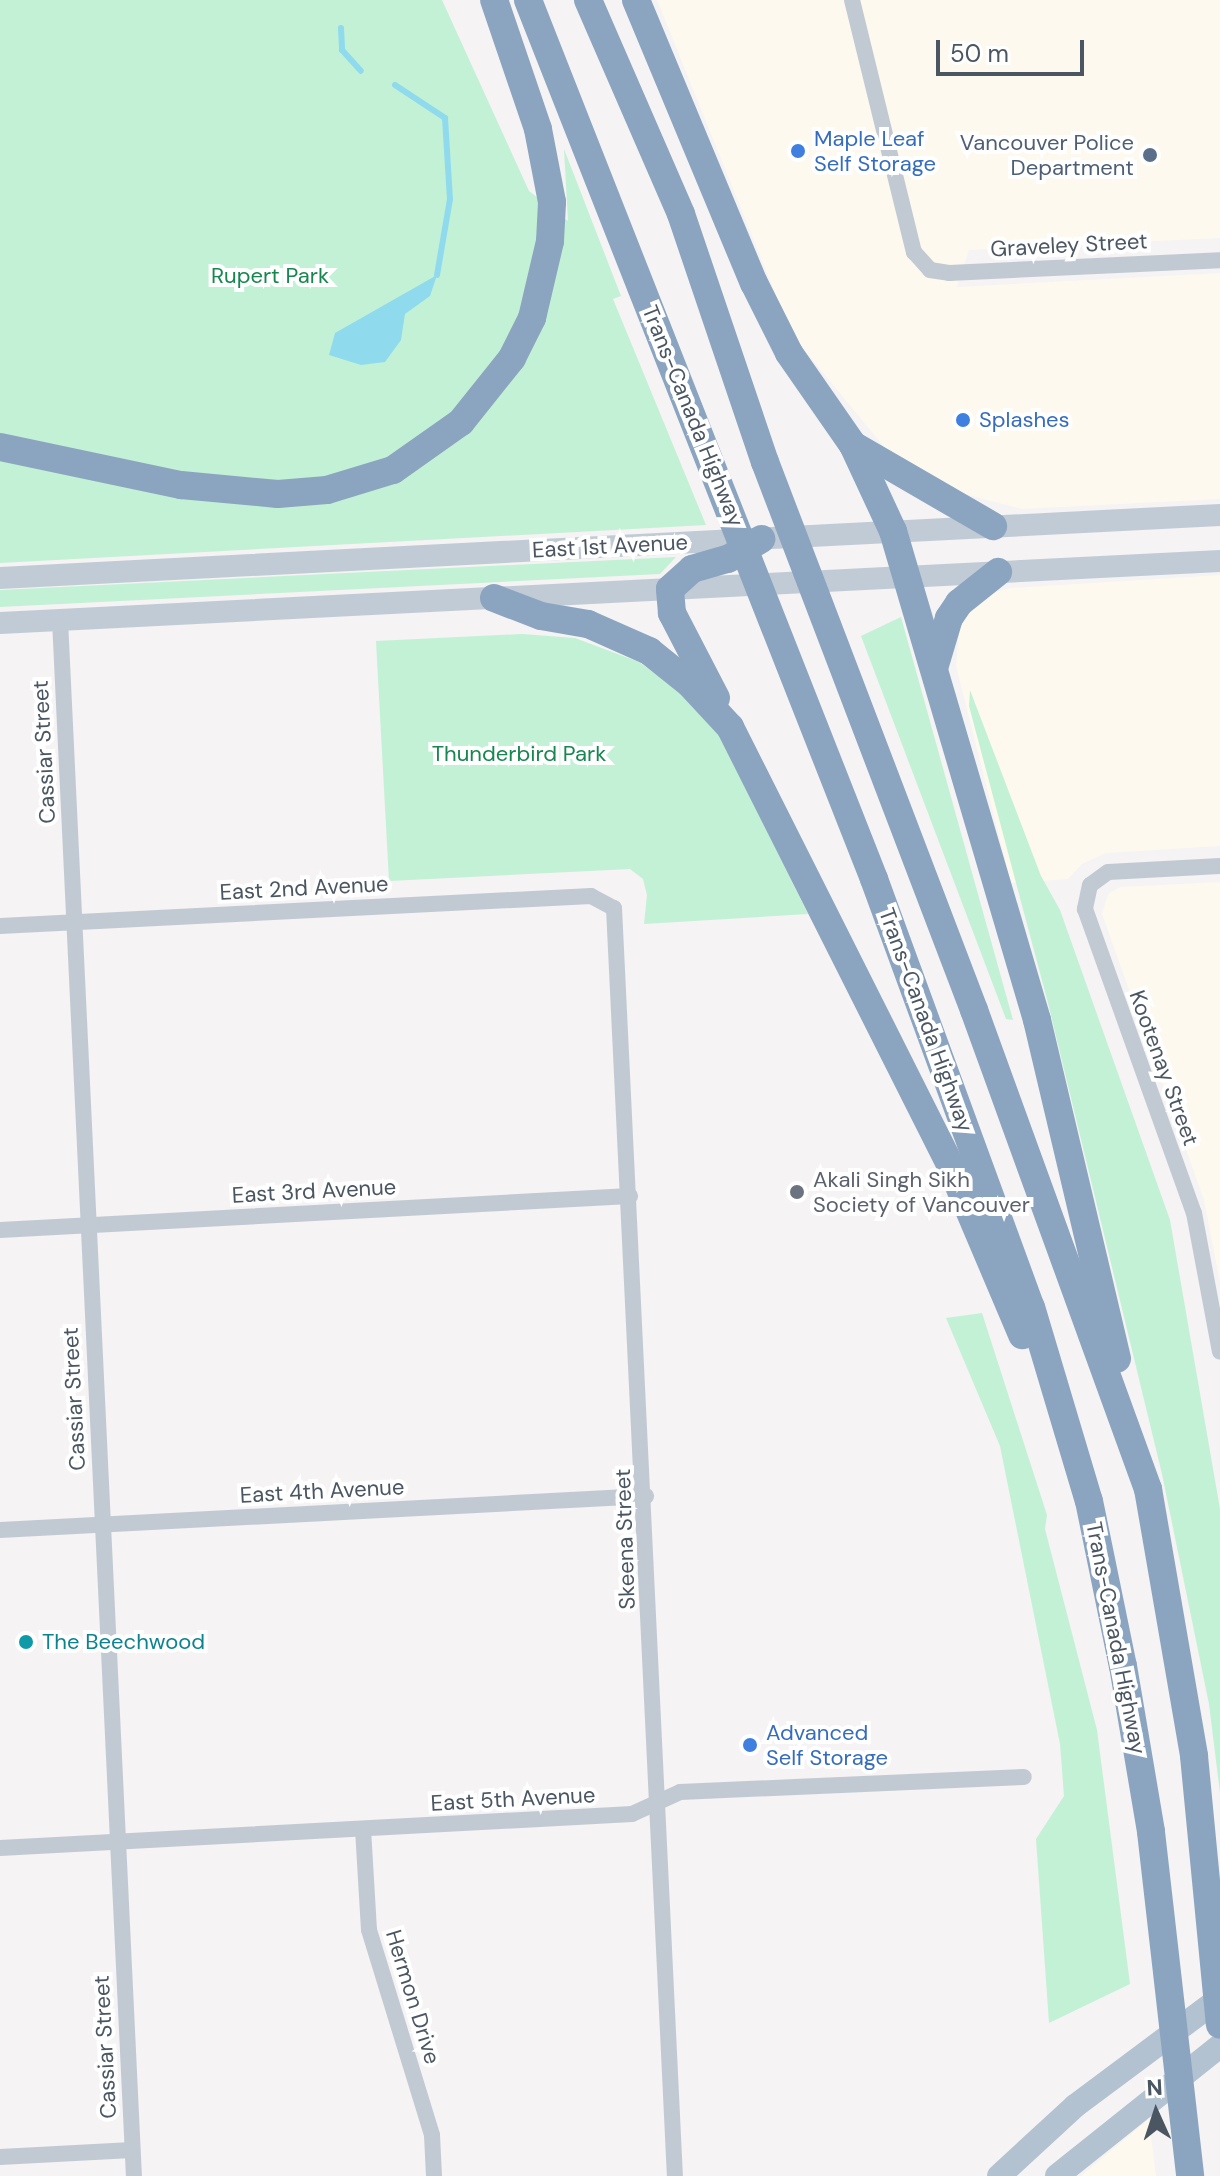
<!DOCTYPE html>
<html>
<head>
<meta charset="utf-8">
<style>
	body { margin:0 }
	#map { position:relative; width:1220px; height:2176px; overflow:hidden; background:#f5f3f3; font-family:"DM Sans",sans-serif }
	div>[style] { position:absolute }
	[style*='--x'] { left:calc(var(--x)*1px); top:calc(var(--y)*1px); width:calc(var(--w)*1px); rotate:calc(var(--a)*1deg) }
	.commercial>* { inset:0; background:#fdf9ef }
	.green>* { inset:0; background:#c3f1d5 }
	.water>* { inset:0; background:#90daee }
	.stream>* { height:6px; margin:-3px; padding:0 3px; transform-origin:3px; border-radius:3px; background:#90daee }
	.street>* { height:16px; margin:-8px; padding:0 8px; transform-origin:8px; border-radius:8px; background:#c1cad2 }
	.secondary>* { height:22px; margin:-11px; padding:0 11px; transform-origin:11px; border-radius:11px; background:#c1cbd6 }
	.primary>* { height:24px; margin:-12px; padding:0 12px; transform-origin:12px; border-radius:12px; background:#b3c2d1 }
	.highway>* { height:28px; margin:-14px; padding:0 14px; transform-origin:14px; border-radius:14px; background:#8ba5c1 }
	.dots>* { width:22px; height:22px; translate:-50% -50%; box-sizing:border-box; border:4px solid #fff; border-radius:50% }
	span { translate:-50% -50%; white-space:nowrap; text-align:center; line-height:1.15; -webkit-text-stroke:8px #fff; paint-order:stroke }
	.shop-label { font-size:22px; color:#366cbe }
	.left { translate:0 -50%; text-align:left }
	.service-label { font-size:22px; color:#4e5e75 }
	.right { translate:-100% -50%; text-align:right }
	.street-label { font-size:22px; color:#4a5661 }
	.park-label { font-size:22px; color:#17864f }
	.worship-label { font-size:22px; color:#5b616d }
	.culture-label { font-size:22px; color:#0d838f }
	.north { position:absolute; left:1116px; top:2072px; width:80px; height:80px; -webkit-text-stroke:6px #fff; paint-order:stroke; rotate:357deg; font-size:22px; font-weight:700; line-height:32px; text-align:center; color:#4a5661 }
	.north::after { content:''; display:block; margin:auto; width:28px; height:36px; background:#4a5661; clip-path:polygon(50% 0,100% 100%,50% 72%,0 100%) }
	.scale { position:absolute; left:936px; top:40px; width:148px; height:36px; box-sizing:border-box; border:4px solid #4a5661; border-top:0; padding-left:10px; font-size:24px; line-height:28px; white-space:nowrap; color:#4a5661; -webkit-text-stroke:6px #fff; paint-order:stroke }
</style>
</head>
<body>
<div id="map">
	<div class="commercial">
		<div style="clip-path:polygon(657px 0,1220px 0,1220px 238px,969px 250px,957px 287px,1220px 273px,1220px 499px,1022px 509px,945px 489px,894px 459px,792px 335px)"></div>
		<div style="clip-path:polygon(1220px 575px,1220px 846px,1106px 853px,1082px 864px,1068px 879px,1011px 883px,956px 666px,960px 621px,986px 594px,1011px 588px)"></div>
		<div style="clip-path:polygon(1220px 882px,1220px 1283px,1204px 1200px,1102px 914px,1108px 894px,1120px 887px)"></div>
		<div style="clip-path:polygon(1149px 2119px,1156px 2176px,1081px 2176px)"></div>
	</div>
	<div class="green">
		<div style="clip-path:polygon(0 0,442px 0,529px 191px,568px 221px,564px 149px,621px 296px,613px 299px,706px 525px,0 563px)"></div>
		<div style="clip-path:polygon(676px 557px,660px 574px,0 607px,0 590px)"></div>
		<div style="clip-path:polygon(901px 617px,981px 905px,1013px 1020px,1006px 1019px,861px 636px)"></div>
		<div style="clip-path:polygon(522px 634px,575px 638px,639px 662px,691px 700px,722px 739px,808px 914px,644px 924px,647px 895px,643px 879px,630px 869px,389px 881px,376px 641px)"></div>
		<div style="clip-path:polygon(970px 690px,1041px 876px,1060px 910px,1170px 1220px,1220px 1509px,1220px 1793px,1209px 1704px,1162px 1474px,1048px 1003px,969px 706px)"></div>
		<div style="clip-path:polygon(982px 1313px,1047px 1515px,1045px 1529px,1097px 1730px,1130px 1984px,1049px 2023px,1036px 1839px,1064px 1796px,1060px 1744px,1000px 1446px,946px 1318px)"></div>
	</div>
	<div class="water">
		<div style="clip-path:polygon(437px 275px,430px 296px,405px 314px,401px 340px,385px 362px,361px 365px,329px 355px,335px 333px)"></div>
	</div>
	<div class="stream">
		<div style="--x:341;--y:28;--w:22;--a:87"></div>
		<div style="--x:342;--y:50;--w:28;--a:48"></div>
		<div style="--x:395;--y:85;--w:60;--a:33.4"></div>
		<div style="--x:445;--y:118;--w:81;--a:86.5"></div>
		<div style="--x:450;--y:199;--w:77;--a:99.7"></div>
	</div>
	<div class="street">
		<div style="--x:852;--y:0;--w:260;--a:76.2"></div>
		<div style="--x:914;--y:252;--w:24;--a:48"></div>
		<div style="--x:930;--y:270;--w:19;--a:9"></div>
		<div style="--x:949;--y:273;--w:271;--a:-2.7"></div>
		<div style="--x:60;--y:620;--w:1558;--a:87.28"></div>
		<div style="--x:1220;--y:866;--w:112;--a:176.9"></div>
		<div style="--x:1108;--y:872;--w:22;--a:144"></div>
		<div style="--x:1090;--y:885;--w:25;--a:102"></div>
		<div style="--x:1085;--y:909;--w:323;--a:70.3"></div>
		<div style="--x:1194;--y:1213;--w:141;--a:79.4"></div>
		<div style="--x:0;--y:926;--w:592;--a:-2.91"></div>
		<div style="--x:591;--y:896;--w:26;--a:28"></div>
		<div style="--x:614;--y:908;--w:1269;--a:87.25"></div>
		<div style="--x:0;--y:1230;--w:631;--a:-3.09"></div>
		<div style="--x:0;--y:1530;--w:647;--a:-3.01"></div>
		<div style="--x:363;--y:1829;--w:101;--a:86.6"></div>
		<div style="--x:369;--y:1930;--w:214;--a:72.9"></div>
		<div style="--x:432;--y:2135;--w:41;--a:87.2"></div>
		<div style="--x:0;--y:1848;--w:633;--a:-3.08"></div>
		<div style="--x:632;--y:1814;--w:53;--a:-24.6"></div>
		<div style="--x:680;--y:1792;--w:344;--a:-2.5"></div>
		<div style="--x:0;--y:2157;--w:132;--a:-3"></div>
	</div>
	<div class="secondary">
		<div style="--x:0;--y:578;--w:1222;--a:-2.96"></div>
		<div style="--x:0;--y:623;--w:1222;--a:-2.91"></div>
	</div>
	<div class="primary">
		<div style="--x:999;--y:2176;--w:103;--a:-42.6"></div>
		<div style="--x:1075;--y:2106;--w:181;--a:-36.7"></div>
		<div style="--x:1057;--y:2176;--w:208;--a:-38.6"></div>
	</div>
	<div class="highway">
		<div style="--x:528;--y:0;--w:945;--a:68.51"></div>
		<div style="--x:874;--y:879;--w:456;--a:69.9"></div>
		<div style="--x:1031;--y:1307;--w:202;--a:73.4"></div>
		<div style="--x:1089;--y:1501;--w:168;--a:78.4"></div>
		<div style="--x:1123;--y:1666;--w:168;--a:80.4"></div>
		<div style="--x:1151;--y:1832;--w:346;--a:83.5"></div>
		<div style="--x:588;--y:0;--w:233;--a:66.5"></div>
		<div style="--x:681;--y:214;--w:262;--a:71.3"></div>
		<div style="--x:765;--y:462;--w:587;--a:69.12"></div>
		<div style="--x:974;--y:1010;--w:510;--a:70.04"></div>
		<div style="--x:1148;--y:1489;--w:271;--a:80.2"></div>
		<div style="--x:1194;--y:1756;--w:270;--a:84.5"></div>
		<div style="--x:636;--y:0;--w:307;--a:67.4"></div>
		<div style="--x:754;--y:283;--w:78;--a:63.4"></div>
		<div style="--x:789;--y:353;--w:112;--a:55.2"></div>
		<div style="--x:853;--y:445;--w:95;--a:65.1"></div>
		<div style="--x:893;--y:531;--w:510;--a:73.59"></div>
		<div style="--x:1037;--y:1020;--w:348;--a:76.7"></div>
		<div style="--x:853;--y:445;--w:162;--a:30.1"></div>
		<div style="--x:0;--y:447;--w:185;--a:11.9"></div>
		<div style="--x:181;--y:485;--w:97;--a:5.3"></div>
		<div style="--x:278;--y:494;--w:49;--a:-4.7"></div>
		<div style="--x:327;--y:490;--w:69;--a:-16.9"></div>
		<div style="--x:393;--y:470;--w:83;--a:-35.2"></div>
		<div style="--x:461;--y:422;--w:82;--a:-51.4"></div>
		<div style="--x:512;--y:358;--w:45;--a:-63.4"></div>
		<div style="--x:532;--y:318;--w:79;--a:-76.8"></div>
		<div style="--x:550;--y:241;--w:39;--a:-87"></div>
		<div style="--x:552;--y:202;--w:74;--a:-100.9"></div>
		<div style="--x:538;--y:129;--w:136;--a:-108.8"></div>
		<div style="--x:494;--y:598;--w:50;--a:21"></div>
		<div style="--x:541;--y:616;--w:48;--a:9.7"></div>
		<div style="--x:588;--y:624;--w:67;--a:23.9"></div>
		<div style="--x:649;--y:651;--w:53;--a:38.8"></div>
		<div style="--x:690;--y:684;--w:59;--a:47.1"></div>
		<div style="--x:730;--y:727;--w:490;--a:63.3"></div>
		<div style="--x:950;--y:1165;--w:185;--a:67"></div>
		<div style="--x:935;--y:665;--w:49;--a:-73.4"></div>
		<div style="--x:949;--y:618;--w:18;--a:-56"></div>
		<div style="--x:959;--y:603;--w:50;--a:-38.5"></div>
		<div style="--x:716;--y:698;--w:96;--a:-117.4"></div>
		<div style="--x:672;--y:613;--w:24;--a:-95"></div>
		<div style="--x:670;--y:589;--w:30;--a:-42"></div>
		<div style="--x:692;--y:569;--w:37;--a:-16"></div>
		<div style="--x:728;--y:559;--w:39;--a:-31"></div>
	</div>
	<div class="dots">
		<div style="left:798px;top:151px;background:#3f7fe0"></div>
		<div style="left:1150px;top:155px;background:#5c6f8a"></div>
		<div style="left:963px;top:420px;background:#3f7fe0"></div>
		<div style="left:797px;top:1192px;background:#6b7280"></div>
		<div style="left:26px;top:1642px;background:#0f9aa8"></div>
		<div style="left:750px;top:1745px;background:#3f7fe0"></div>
	</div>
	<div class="shop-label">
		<span class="left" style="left:814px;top:151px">Maple Leaf<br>Self Storage</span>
		<span class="left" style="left:979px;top:420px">Splashes</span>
		<span class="left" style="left:766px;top:1745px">Advanced<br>Self Storage</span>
	</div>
	<div class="service-label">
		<span class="right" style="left:1134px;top:155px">Vancouver Police<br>Department</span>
	</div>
	<div class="street-label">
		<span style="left:1069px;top:245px;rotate:-3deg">Graveley Street</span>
		<span style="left:693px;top:416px;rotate:68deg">Trans-Canada Highway</span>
		<span style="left:610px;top:546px;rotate:-3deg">East 1st Avenue</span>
		<span style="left:44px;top:752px;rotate:-93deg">Cassiar Street</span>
		<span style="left:304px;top:888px;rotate:-3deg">East 2nd Avenue</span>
		<span style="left:926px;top:1020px;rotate:70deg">Trans-Canada Highway</span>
		<span style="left:1164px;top:1068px;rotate:70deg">Kootenay Street</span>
		<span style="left:314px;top:1191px;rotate:-3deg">East 3rd Avenue</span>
		<span style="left:74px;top:1399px;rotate:-93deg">Cassiar Street</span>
		<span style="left:322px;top:1491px;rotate:-3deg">East 4th Avenue</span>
		<span style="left:625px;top:1539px;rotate:-92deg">Skeena Street</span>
		<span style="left:1116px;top:1638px;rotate:79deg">Trans-Canada Highway</span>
		<span style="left:513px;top:1799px;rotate:-3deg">East 5th Avenue</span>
		<span style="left:413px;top:1997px;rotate:73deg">Hermon Drive</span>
		<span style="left:105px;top:2047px;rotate:-93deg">Cassiar Street</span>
	</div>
	<div class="park-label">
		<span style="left:270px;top:276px">Rupert Park</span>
		<span style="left:519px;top:754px">Thunderbird Park</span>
	</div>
	<div class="worship-label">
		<span class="left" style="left:813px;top:1192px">Akali Singh Sikh<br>Society of Vancouver</span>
	</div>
	<div class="culture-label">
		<span class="left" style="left:42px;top:1642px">The Beechwood</span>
	</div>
	<div class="north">N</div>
	<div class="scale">50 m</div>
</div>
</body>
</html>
